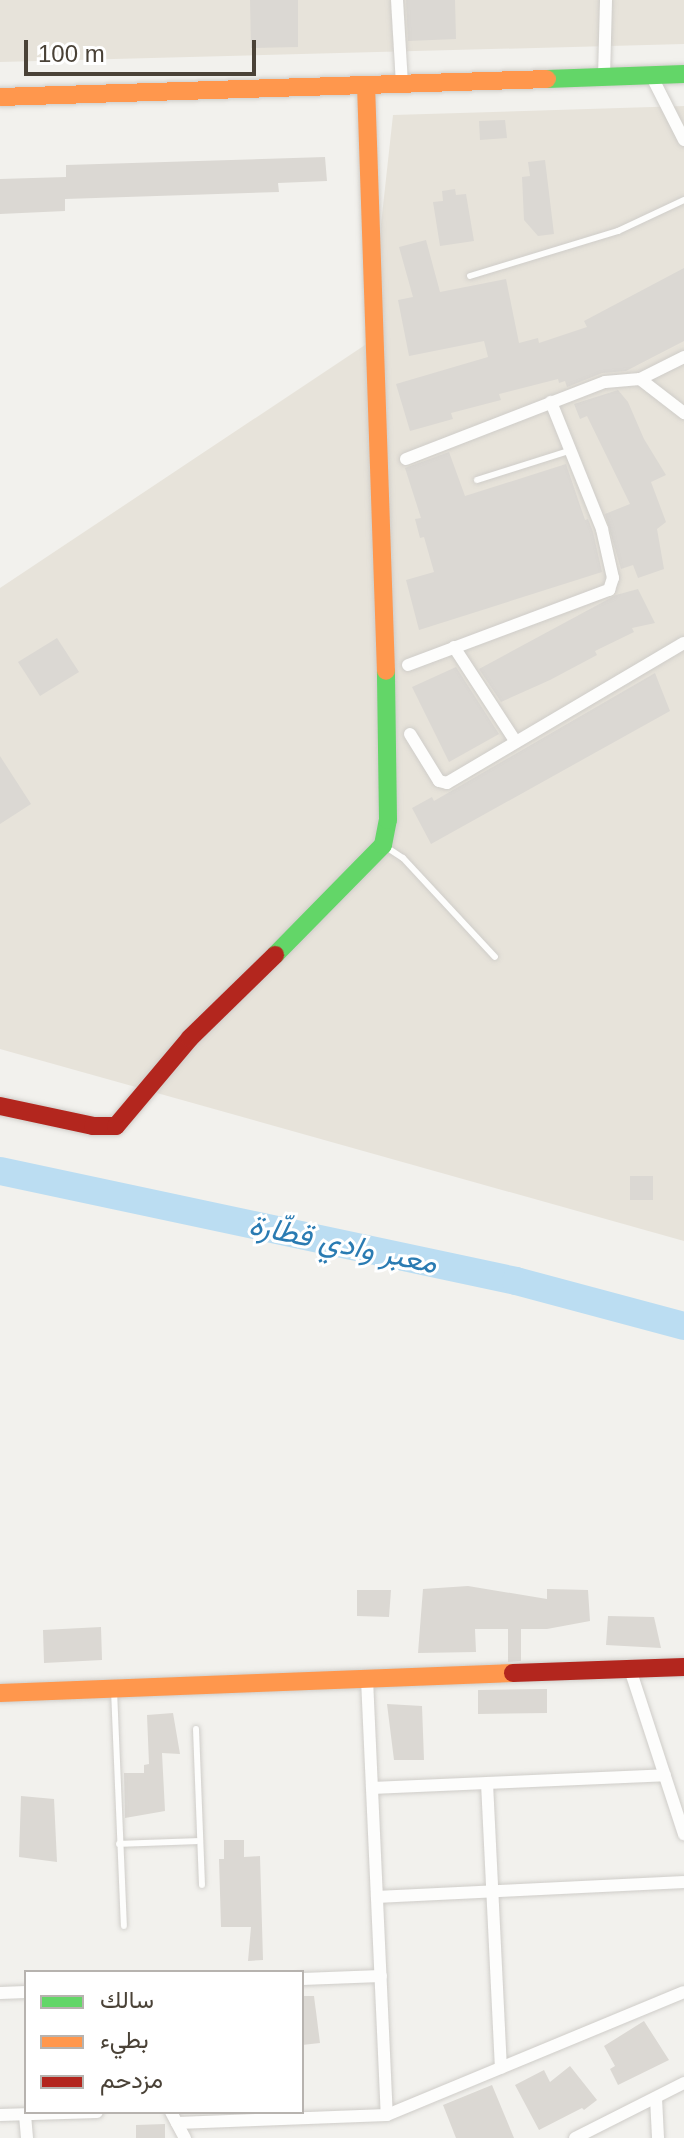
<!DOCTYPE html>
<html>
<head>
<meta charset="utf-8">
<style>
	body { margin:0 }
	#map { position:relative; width:684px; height:2138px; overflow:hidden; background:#f2f1ed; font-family:Helvetica,Vazirmatn,sans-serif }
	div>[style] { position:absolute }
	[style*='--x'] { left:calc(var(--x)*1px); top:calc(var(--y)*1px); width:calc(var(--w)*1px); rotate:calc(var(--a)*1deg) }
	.residential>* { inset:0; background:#e7e3da }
	.river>* { height:28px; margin:-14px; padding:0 14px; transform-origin:14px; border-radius:14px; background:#bbddf2 }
	.building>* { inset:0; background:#dbd8d3 }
	.roads { filter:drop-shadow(0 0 2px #cfcdc9) drop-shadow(0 0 2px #cfcdc9) }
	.lane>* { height:6px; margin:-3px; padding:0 3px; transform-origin:3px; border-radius:3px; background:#fdfdfc }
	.street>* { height:12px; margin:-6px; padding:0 6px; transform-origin:6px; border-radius:6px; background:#fdfdfc }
	.fast>* { height:18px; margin:-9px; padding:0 9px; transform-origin:9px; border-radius:9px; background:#63d668 }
	.slow>* { height:18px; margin:-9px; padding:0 9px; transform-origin:9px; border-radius:9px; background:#ff974d }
	.jam>* { height:18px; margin:-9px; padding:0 9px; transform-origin:9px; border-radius:9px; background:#b3261e }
	span { translate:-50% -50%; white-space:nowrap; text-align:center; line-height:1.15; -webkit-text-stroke:6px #fff; paint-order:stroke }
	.water-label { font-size:30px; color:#2a7bb2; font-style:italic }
	.legend { position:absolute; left:24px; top:1970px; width:280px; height:144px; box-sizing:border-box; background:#fff; border:2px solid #b7b3af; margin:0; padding:10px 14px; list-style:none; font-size:24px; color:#4a4237 }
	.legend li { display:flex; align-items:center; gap:16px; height:40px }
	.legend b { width:40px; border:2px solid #b7b3af }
	.scale { position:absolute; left:24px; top:40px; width:232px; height:36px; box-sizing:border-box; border:4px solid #4a4237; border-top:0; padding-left:10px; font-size:24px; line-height:28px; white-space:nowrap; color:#4a4237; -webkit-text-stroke:6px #fff; paint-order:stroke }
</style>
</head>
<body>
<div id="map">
	<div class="residential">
		<div style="clip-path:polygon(0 0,684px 0,684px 44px,0 62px)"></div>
		<div style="clip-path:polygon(684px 106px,684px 1241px,0 1049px,0 588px,368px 343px,393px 115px)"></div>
	</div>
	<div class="river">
		<div style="--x:0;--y:1171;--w:528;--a:12.03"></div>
		<div style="--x:516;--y:1281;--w:174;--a:15"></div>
	</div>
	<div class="building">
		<div style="clip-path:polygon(250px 0,298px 0,298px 47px,251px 48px)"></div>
		<div style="clip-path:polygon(406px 0,455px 0,456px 39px,408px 41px)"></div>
		<div style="clip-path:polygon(505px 120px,507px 138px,480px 140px,479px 121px)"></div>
		<div style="clip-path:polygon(325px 157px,327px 181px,278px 183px,279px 192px,65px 199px,65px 211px,0 214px,0 179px,66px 177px,66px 165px)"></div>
		<div style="clip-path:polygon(545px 160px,554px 234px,538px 236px,524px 220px,522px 177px,530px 176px,528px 162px)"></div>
		<div style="clip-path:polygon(455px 189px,456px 195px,466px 194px,474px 241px,440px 246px,433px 202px,443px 201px,442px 191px)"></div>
		<div style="clip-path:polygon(426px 240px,440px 292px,506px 279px,519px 343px,538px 338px,539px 343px,587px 327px,584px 321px,684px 268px,684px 341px,626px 371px,602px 373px,567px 387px,565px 381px,559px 383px,558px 379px,499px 394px,501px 400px,451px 413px,453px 419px,410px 431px,396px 384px,488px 357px,484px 341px,409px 356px,398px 300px,413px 297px,399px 247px)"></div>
		<div style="clip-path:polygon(618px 390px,628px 402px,644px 439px,666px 475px,651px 482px,666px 522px,657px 529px,664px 569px,638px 578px,633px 565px,621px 569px,605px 514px,630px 504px,587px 416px,580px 419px,574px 404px)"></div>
		<div style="clip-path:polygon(449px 452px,465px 496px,566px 464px,585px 520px,588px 519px,593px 532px,602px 572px,419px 630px,406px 580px,434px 572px,424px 537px,420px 538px,415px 519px,421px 518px,405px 468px)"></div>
		<div style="clip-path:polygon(638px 589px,655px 623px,632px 628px,634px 632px,595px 651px,597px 655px,550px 680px,501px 702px,479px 669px,616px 595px)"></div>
		<div style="clip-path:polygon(57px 638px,79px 672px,40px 696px,18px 662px)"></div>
		<div style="clip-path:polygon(456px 667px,499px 734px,449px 762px,412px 687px)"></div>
		<div style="clip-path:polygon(655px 673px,670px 711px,431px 844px,412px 808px,432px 797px,434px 801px)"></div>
		<div style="clip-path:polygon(0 756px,31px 804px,0 824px)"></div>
		<div style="clip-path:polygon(630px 1176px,653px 1176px,653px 1200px,630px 1200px)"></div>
		<div style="clip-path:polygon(468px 1586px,547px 1599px,547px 1589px,588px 1590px,590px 1621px,547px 1629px,521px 1629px,521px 1661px,508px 1662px,508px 1629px,475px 1629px,476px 1652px,418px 1653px,423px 1589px)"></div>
		<div style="clip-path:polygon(357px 1590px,391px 1590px,389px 1617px,357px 1616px)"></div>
		<div style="clip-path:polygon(608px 1616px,654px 1617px,661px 1648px,606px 1645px)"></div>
		<div style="clip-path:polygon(101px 1627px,102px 1660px,44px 1663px,43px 1630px)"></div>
		<div style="clip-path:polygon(547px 1689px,547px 1713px,478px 1714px,478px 1690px)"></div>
		<div style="clip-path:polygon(387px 1704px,422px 1706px,424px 1760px,394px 1760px)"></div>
		<div style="clip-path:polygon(173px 1713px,180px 1754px,162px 1753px,165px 1811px,125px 1818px,124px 1773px,144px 1773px,144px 1765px,149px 1764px,147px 1715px)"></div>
		<div style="clip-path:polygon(21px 1796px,54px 1799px,57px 1862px,19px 1857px)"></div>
		<div style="clip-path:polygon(224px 1840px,244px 1840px,244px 1857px,260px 1856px,263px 1960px,248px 1961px,251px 1927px,221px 1927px,219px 1859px,224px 1859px)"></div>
		<div style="clip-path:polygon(302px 1996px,314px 1996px,320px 2043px,302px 2045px)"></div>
		<div style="clip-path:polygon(644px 2021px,669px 2060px,618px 2085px,610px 2069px,615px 2066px,604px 2046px)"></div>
		<div style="clip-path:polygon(570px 2066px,597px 2100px,584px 2110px,582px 2108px,539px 2130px,515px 2085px,544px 2070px,550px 2082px)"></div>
		<div style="clip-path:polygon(492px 2085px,514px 2138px,456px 2138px,443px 2105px)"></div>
		<div style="clip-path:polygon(165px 2124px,165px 2138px,136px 2138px,136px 2125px)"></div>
	</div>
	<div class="roads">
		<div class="lane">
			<div style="--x:470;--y:276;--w:155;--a:-16.9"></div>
			<div style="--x:618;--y:231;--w:73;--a:-25.2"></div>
			<div style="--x:477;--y:480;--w:96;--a:-17.5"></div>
			<div style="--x:386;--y:847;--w:20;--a:33"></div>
			<div style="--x:403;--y:858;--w:135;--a:47.1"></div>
			<div style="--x:114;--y:1690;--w:236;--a:87.6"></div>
			<div style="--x:196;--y:1729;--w:156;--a:87.8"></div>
			<div style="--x:119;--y:1844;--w:78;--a:-2.2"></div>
		</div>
		<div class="street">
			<div style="--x:397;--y:0;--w:84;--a:86.6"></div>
			<div style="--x:651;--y:75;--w:73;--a:63.1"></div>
			<div style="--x:604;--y:77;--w:77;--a:-88.5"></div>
			<div style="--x:640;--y:379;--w:56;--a:37.7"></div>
			<div style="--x:406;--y:459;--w:213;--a:-21.2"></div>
			<div style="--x:605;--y:382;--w:35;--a:-5"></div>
			<div style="--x:640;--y:379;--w:49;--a:-26.6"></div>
			<div style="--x:454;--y:647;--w:113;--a:56.9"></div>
			<div style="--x:408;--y:665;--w:215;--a:-20.5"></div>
			<div style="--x:609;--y:590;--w:13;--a:-72"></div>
			<div style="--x:613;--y:578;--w:50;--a:-102.7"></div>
			<div style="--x:602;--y:529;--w:137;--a:-111.9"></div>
			<div style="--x:410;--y:734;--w:55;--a:58.3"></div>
			<div style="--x:439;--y:781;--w:8;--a:14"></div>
			<div style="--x:447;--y:783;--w:275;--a:-30.6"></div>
			<div style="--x:630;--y:1669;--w:174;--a:71.9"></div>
			<div style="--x:367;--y:1679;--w:436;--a:87.4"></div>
			<div style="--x:487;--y:1783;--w:285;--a:87.2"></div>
			<div style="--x:372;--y:1788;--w:293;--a:-2.5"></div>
			<div style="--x:377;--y:1897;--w:307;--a:-2.8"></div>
			<div style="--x:302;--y:1979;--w:79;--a:-2.2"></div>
			<div style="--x:0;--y:1993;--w:26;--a:-2"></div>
			<div style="--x:656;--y:2098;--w:40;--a:87.1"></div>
			<div style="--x:171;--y:2112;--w:30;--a:62"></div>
			<div style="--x:0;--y:2115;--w:97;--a:-1.8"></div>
			<div style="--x:25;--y:2115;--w:23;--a:85"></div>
			<div style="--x:177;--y:2123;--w:210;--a:-2.2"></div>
			<div style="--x:387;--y:2115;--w:321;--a:-22.5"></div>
			<div style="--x:575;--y:2138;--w:122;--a:-26.8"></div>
		</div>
		<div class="fast">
			<div style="--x:547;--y:79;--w:137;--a:-2.1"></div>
			<div style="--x:275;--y:955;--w:154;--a:-45.5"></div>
			<div style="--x:383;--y:845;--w:25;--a:-79"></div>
			<div style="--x:388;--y:820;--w:149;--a:-90.8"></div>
		</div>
		<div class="slow">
			<div style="--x:366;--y:85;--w:586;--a:88.05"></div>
			<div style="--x:0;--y:97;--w:547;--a:-1.88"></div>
			<div style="--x:0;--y:1693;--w:513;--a:-2.23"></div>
		</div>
		<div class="jam">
			<div style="--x:0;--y:1106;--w:95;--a:12.1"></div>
			<div style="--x:93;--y:1126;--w:23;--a:0"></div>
			<div style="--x:116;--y:1126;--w:115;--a:-49.9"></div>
			<div style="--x:190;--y:1038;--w:119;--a:-44.3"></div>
			<div style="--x:513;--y:1673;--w:171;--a:-2"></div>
		</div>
	</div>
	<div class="water-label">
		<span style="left:343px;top:1244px;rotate:12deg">معبر وادي قطّارة</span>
	</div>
	<ul class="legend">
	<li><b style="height:10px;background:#63d668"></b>سالك</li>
	<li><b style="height:10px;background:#ff974d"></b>بطيء</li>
	<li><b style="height:10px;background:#b3261e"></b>مزدحم</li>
	</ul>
	<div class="scale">100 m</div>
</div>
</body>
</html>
